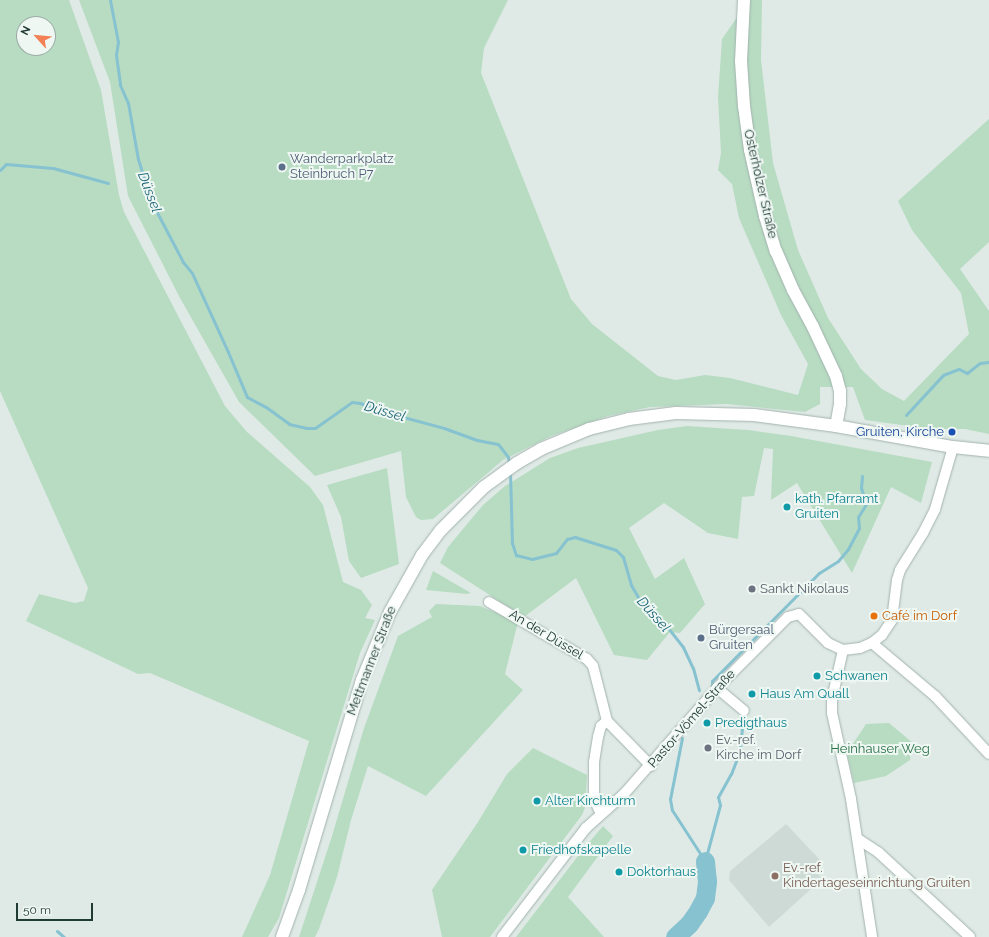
<!DOCTYPE html>
<html>
<head>
<meta charset="utf-8">
<style>
	body { margin:0 }
	#map { position:relative; width:989px; height:937px; overflow:hidden; background:#dfeae6; font-family:Raleway,sans-serif }
	div>[style] { position:absolute }
	[style*='--x'] { left:calc(var(--x)*1px); top:calc(var(--y)*1px); width:calc(var(--w)*1px); rotate:calc(var(--a)*1deg) }
	.built>* { inset:0; background:#cddad5 }
	.green>* { inset:0; background:#b7dcc2 }
	.stream>* { height:3px; margin:-1.5px; padding:0 1.5px; transform-origin:1.5px; border-radius:1.5px; background:#86c2d0 }
	.river>* { height:19px; margin:-9.5px; padding:0 9.5px; transform-origin:9.5px; border-radius:9.5px; background:#86c2d0 }
	.roads { filter:drop-shadow(0 0 1px #a2b2ad) drop-shadow(0 0 1px #a2b2ad) }
	.minor>* { height:10px; margin:-5px; padding:0 5px; transform-origin:5px; border-radius:5px; background:#fff }
	.secondary>* { height:12px; margin:-6px; padding:0 6px; transform-origin:6px; border-radius:6px; background:#fff }
	.dots>* { width:11px; height:11px; translate:-50% -50%; box-sizing:border-box; border:2px solid #eff7f3; border-radius:50% }
	span { translate:-50% -50%; white-space:nowrap; text-align:center; line-height:1.15; -webkit-text-stroke:4px #eff7f3; paint-order:stroke }
	.service-label { font-size:13px; color:#4e5e75 }
	.left { translate:0 -50%; text-align:left }
	.street-label { font-size:13px; color:#203a34 }
	.transit-label { font-size:13px; color:#164399 }
	.right { translate:-100% -50%; text-align:right }
	.culture-label { font-size:13px; color:#0d838f }
	.worship-label { font-size:13px; color:#5b616d }
	.food-label { font-size:13px; color:#c56008 }
	.park-label { font-size:13px; color:#2a7148 }
	.education-label { font-size:13px; color:#785e54 }
	.water-label { font-size:14px; color:#1a6376; font-style:italic }
	.north { position:absolute; left:16px; top:16px; width:40px; height:40px; box-sizing:border-box; background:#eff7f3; border:1px solid #9caba7; border-radius:50%; rotate:297deg; font-size:11px; font-weight:700; line-height:16px; text-align:center; color:#203a34 }
	.north::after { content:''; display:block; margin:auto; width:14px; height:18px; background:#f28255; clip-path:polygon(50% 0,100% 100%,50% 72%,0 100%) }
	.scale { position:absolute; left:16px; top:903px; width:77px; height:18px; box-sizing:border-box; border:2px solid #203a34; border-top:0; padding-left:5px; font-size:12px; line-height:14px; white-space:nowrap; color:#203a34; -webkit-text-stroke:3px #eff7f3; paint-order:stroke }
</style>
</head>
<body>
<div id="map">
	<div class="built">
		<div style="clip-path:polygon(786px 824px,821px 861px,813px 868px,822px 879px,769px 927px,729px 880px,730px 871px)"></div>
	</div>
	<div class="green">
		<div style="clip-path:polygon(evenodd,0 0,69px 0,101px 90px,119px 195px,124px 212px,225px 406px,247px 432px,310px 487px,323px 505px,343px 582px,361px 590px,372px 605px,365px 618px,375px 620px,360px 653px,279px 918px,268px 937px,242px 937px,270px 875px,309px 741px,150px 673px,138px 674px,26px 621px,39px 594px,75px 603px,84px 601px,88px 588px,0 391px,0 0,24px 24px,48px 24px,48px 48px,24px 48px,24px 24px)"></div>
		<div style="clip-path:polygon(79px 0,508px 0,484px 48px,481px 73px,571px 299px,592px 324px,658px 376px,676px 380px,705px 375px,730px 378px,798px 395px,808px 364px,781px 315px,739px 218px,732px 184px,718px 170px,721px 153px,718px 97px,722px 39px,749px 0,762px 0,761px 60px,773px 163px,798px 250px,828px 318px,861px 369px,882px 389px,904px 401px,969px 334px,961px 293px,912px 230px,898px 201px,989px 119px,989px 242px,960px 269px,989px 311px,989px 434px,965px 429px,932px 429px,865px 420px,853px 387px,820px 387px,820px 404px,805px 412px,726px 404px,650px 407px,608px 416px,551px 436px,503px 460px,433px 519px,421px 520px,416px 517px,406px 497px,401px 451px,315px 476px,239px 402px,180px 298px,128px 196px,110px 82px)"></div>
		<div style="clip-path:polygon(687px 426px,748px 430px,791px 436px,932px 462px,921px 503px,891px 487px,852px 573px,797px 483px,771px 500px,773px 449px,764px 448px,754px 496px,742px 497px,738px 539px,708px 533px,664px 503px,629px 528px,655px 579px,684px 558px,705px 604px,680px 633px,670px 632px,647px 660px,614px 655px,576px 578px,524px 617px,440px 563px,448px 547px,483px 505px,505px 486px,550px 458px,578px 448px,658px 430px)"></div>
		<div style="clip-path:polygon(387px 468px,399px 564px,361px 578px,349px 561px,341px 517px,327px 485px)"></div>
		<div style="clip-path:polygon(433px 571px,471px 593px,467px 594px,426px 590px)"></div>
		<div style="clip-path:polygon(436px 604px,480px 606px,518px 622px,505px 674px,523px 690px,426px 796px,368px 766px,351px 820px,337px 877px,319px 929px,315px 937px,299px 937px,332px 836px,364px 728px,398px 636px,432px 617px,429px 611px)"></div>
		<div style="clip-path:polygon(889px 723px,913px 743px,910px 760px,886px 776px,854px 783px,847px 753px,866px 724px)"></div>
		<div style="clip-path:polygon(533px 748px,587px 775px,585px 808px,582px 815px,490px 937px,442px 937px,432px 890px,478px 822px,507px 774px)"></div>
		<div style="clip-path:polygon(603px 826px,613px 836px,568px 897px,604px 937px,516px 937px,581px 852px)"></div>
	</div>
	<div class="stream">
		<div style="--x:110;--y:0;--w:43;--a:79.2"></div>
		<div style="--x:118;--y:42;--w:13;--a:99"></div>
		<div style="--x:116;--y:55;--w:30;--a:82"></div>
		<div style="--x:120;--y:85;--w:20;--a:66"></div>
		<div style="--x:128;--y:103;--w:57;--a:79.9"></div>
		<div style="--x:138;--y:159;--w:44;--a:72.8"></div>
		<div style="--x:151;--y:201;--w:69;--a:62.3"></div>
		<div style="--x:183;--y:262;--w:14;--a:51"></div>
		<div style="--x:192;--y:273;--w:87;--a:65.5"></div>
		<div style="--x:228;--y:352;--w:49;--a:67.1"></div>
		<div style="--x:247;--y:397;--w:21;--a:28"></div>
		<div style="--x:266;--y:407;--w:29;--a:36"></div>
		<div style="--x:289;--y:424;--w:17;--a:13"></div>
		<div style="--x:306;--y:428;--w:9;--a:0"></div>
		<div style="--x:315;--y:428;--w:45;--a:-35.1"></div>
		<div style="--x:352;--y:402;--w:8;--a:7"></div>
		<div style="--x:360;--y:403;--w:18;--a:22"></div>
		<div style="--x:377;--y:410;--w:69;--a:15"></div>
		<div style="--x:444;--y:428;--w:35;--a:20"></div>
		<div style="--x:477;--y:440;--w:21;--a:11"></div>
		<div style="--x:498;--y:444;--w:16;--a:52"></div>
		<div style="--x:508;--y:457;--w:8;--a:83"></div>
		<div style="--x:0;--y:170;--w:8;--a:-45"></div>
		<div style="--x:6;--y:164;--w:47;--a:4.9"></div>
		<div style="--x:53;--y:168;--w:57;--a:15.3"></div>
		<div style="--x:906;--y:415;--w:54;--a:-47.2"></div>
		<div style="--x:943;--y:375;--w:17;--a:-21"></div>
		<div style="--x:959;--y:369;--w:9;--a:27"></div>
		<div style="--x:967;--y:373;--w:16;--a:-38"></div>
		<div style="--x:980;--y:363;--w:9;--a:-6"></div>
		<div style="--x:510;--y:472;--w:71;--a:88.4"></div>
		<div style="--x:512;--y:543;--w:13;--a:72"></div>
		<div style="--x:516;--y:555;--w:16;--a:14"></div>
		<div style="--x:532;--y:559;--w:25;--a:-14"></div>
		<div style="--x:556;--y:553;--w:18;--a:-52"></div>
		<div style="--x:567;--y:539;--w:8;--a:-14"></div>
		<div style="--x:575;--y:537;--w:43;--a:17.6"></div>
		<div style="--x:616;--y:550;--w:10;--a:45"></div>
		<div style="--x:623;--y:557;--w:29;--a:74"></div>
		<div style="--x:631;--y:585;--w:20;--a:60"></div>
		<div style="--x:641;--y:602;--w:15;--a:32"></div>
		<div style="--x:654;--y:610;--w:47;--a:51.9"></div>
		<div style="--x:683;--y:647;--w:23;--a:65"></div>
		<div style="--x:693;--y:668;--w:23;--a:75"></div>
		<div style="--x:712;--y:685;--w:4;--a:-90"></div>
		<div style="--x:712;--y:681;--w:152;--a:-45.3"></div>
		<div style="--x:819;--y:573;--w:22;--a:-32"></div>
		<div style="--x:838;--y:561;--w:16;--a:-50"></div>
		<div style="--x:848;--y:549;--w:24;--a:-62"></div>
		<div style="--x:859;--y:528;--w:11;--a:-95"></div>
		<div style="--x:858;--y:517;--w:15;--a:-58"></div>
		<div style="--x:866;--y:504;--w:17;--a:-107"></div>
		<div style="--x:861;--y:488;--w:12;--a:-85"></div>
		<div style="--x:682;--y:738;--w:62;--a:101.1"></div>
		<div style="--x:670;--y:799;--w:11;--a:80"></div>
		<div style="--x:672;--y:810;--w:61;--a:57.1"></div>
		<div style="--x:705;--y:861;--w:58;--a:-75"></div>
		<div style="--x:720;--y:805;--w:8;--a:-104"></div>
		<div style="--x:718;--y:797;--w:26;--a:-61"></div>
		<div style="--x:731;--y:774;--w:26;--a:-69"></div>
		<div style="--x:740;--y:750;--w:21;--a:-85"></div>
		<div style="--x:742;--y:729;--w:12;--a:-99"></div>
		<div style="--x:57;--y:931;--w:9;--a:41"></div>
	</div>
	<div class="river">
		<div style="--x:675;--y:937;--w:19;--a:-43"></div>
		<div style="--x:689;--y:924;--w:16;--a:-55"></div>
		<div style="--x:698;--y:911;--w:15;--a:-62"></div>
		<div style="--x:705;--y:898;--w:17;--a:-83"></div>
		<div style="--x:707;--y:881;--w:20;--a:-96"></div>
	</div>
	<div class="roads">
		<div class="minor">
			<div style="--x:489;--y:602;--w:113;--a:30.2"></div>
			<div style="--x:587;--y:659;--w:9;--a:49"></div>
			<div style="--x:593;--y:666;--w:57;--a:75.7"></div>
			<div style="--x:872;--y:643;--w:82;--a:40.1"></div>
			<div style="--x:935;--y:696;--w:79;--a:47"></div>
			<div style="--x:843;--y:650;--w:50;--a:102.7"></div>
			<div style="--x:832;--y:699;--w:14;--a:90"></div>
			<div style="--x:832;--y:713;--w:88;--a:77.5"></div>
			<div style="--x:851;--y:799;--w:140;--a:81.3"></div>
			<div style="--x:717;--y:688;--w:35;--a:40"></div>
			<div style="--x:607;--y:721;--w:63;--a:45.6"></div>
			<div style="--x:601;--y:814;--w:17;--a:-115"></div>
			<div style="--x:594;--y:799;--w:37;--a:-90"></div>
			<div style="--x:594;--y:762;--w:25;--a:-81"></div>
			<div style="--x:598;--y:737;--w:11;--a:-75"></div>
			<div style="--x:601;--y:726;--w:8;--a:-40"></div>
			<div style="--x:858;--y:839;--w:24;--a:33"></div>
			<div style="--x:878;--y:852;--w:125;--a:42.7"></div>
			<div style="--x:502;--y:937;--w:138;--a:-52.4"></div>
			<div style="--x:586;--y:828;--w:51;--a:-41.8"></div>
			<div style="--x:624;--y:794;--w:141;--a:-48.7"></div>
			<div style="--x:717;--y:688;--w:100;--a:-45"></div>
			<div style="--x:788;--y:617;--w:11;--a:-15"></div>
			<div style="--x:799;--y:614;--w:41;--a:45"></div>
			<div style="--x:828;--y:643;--w:17;--a:25"></div>
			<div style="--x:843;--y:650;--w:17;--a:-7"></div>
			<div style="--x:860;--y:648;--w:13;--a:-23"></div>
			<div style="--x:872;--y:643;--w:13;--a:-39"></div>
			<div style="--x:882;--y:635;--w:18;--a:-56"></div>
			<div style="--x:892;--y:620;--w:40;--a:-82.9"></div>
			<div style="--x:897;--y:580;--w:10;--a:-73"></div>
			<div style="--x:900;--y:570;--w:44;--a:-58.1"></div>
			<div style="--x:923;--y:533;--w:27;--a:-63"></div>
			<div style="--x:935;--y:509;--w:65;--a:-73.8"></div>
		</div>
		<div class="secondary">
			<div style="--x:744;--y:0;--w:61;--a:92.8"></div>
			<div style="--x:741;--y:61;--w:45;--a:86.2"></div>
			<div style="--x:744;--y:106;--w:44;--a:82.2"></div>
			<div style="--x:750;--y:150;--w:68;--a:77.2"></div>
			<div style="--x:765;--y:216;--w:37;--a:73"></div>
			<div style="--x:776;--y:251;--w:43;--a:66.4"></div>
			<div style="--x:793;--y:290;--w:42;--a:61.6"></div>
			<div style="--x:813;--y:327;--w:54;--a:64.9"></div>
			<div style="--x:836;--y:376;--w:16;--a:75"></div>
			<div style="--x:840;--y:391;--w:13;--a:90"></div>
			<div style="--x:840;--y:404;--w:22;--a:100"></div>
			<div style="--x:282;--y:937;--w:50;--a:-70.1"></div>
			<div style="--x:299;--y:890;--w:219;--a:-73.3"></div>
			<div style="--x:362;--y:680;--w:74;--a:-67.6"></div>
			<div style="--x:390;--y:612;--w:65;--a:-60.7"></div>
			<div style="--x:422;--y:555;--w:31;--a:-53"></div>
			<div style="--x:441;--y:530;--w:61;--a:-45"></div>
			<div style="--x:484;--y:487;--w:41;--a:-36"></div>
			<div style="--x:517;--y:463;--w:28;--a:-30"></div>
			<div style="--x:541;--y:449;--w:52;--a:-22.6"></div>
			<div style="--x:589;--y:429;--w:41;--a:-14"></div>
			<div style="--x:629;--y:419;--w:47;--a:-7.3"></div>
			<div style="--x:676;--y:413;--w:78;--a:1.5"></div>
			<div style="--x:754;--y:415;--w:83;--a:7.6"></div>
			<div style="--x:836;--y:426;--w:119;--a:10.2"></div>
			<div style="--x:953;--y:447;--w:36;--a:6"></div>
		</div>
	</div>
	<div class="dots">
		<div style="left:282px;top:167px;background:#5c6f8a"></div>
		<div style="left:952px;top:432px;background:#1a4fb4"></div>
		<div style="left:787px;top:507px;background:#0f9aa8"></div>
		<div style="left:752px;top:589px;background:#6b7280"></div>
		<div style="left:874px;top:616px;background:#e8710a"></div>
		<div style="left:701px;top:638px;background:#5c6f8a"></div>
		<div style="left:817px;top:676px;background:#0f9aa8"></div>
		<div style="left:752px;top:694px;background:#0f9aa8"></div>
		<div style="left:707px;top:723px;background:#0f9aa8"></div>
		<div style="left:708px;top:748px;background:#6b7280"></div>
		<div style="left:537px;top:801px;background:#0f9aa8"></div>
		<div style="left:523px;top:850px;background:#0f9aa8"></div>
		<div style="left:619px;top:872px;background:#0f9aa8"></div>
		<div style="left:775px;top:876px;background:#8d6e63"></div>
	</div>
	<div class="service-label">
		<span class="left" style="left:290px;top:167px">Wanderparkplatz<br>Steinbruch P7</span>
		<span class="left" style="left:709px;top:638px">Bürgersaal<br>Gruiten</span>
	</div>
	<div class="street-label">
		<span style="left:760px;top:184px;rotate:77deg">Osterholzer Straße</span>
		<span style="left:546px;top:635px;rotate:31deg">An der Düssel</span>
		<span style="left:372px;top:661px;rotate:-69deg">Mettmanner Straße</span>
		<span style="left:692px;top:719px;rotate:-49deg">Pastor-Vömel-Straße</span>
	</div>
	<div class="transit-label">
		<span class="right" style="left:944px;top:432px">Gruiten, Kirche</span>
	</div>
	<div class="culture-label">
		<span class="left" style="left:795px;top:507px">kath. Pfarramt<br>Gruiten</span>
		<span class="left" style="left:825px;top:676px">Schwanen</span>
		<span class="left" style="left:760px;top:694px">Haus Am Quall</span>
		<span class="left" style="left:715px;top:723px">Predigthaus</span>
		<span class="left" style="left:545px;top:801px">Alter Kirchturm</span>
		<span class="left" style="left:531px;top:850px">Friedhofskapelle</span>
		<span class="left" style="left:627px;top:872px">Doktorhaus</span>
	</div>
	<div class="worship-label">
		<span class="left" style="left:760px;top:589px">Sankt Nikolaus</span>
		<span class="left" style="left:716px;top:748px">Ev.-ref.<br>Kirche im Dorf</span>
	</div>
	<div class="food-label">
		<span class="left" style="left:882px;top:616px">Café im Dorf</span>
	</div>
	<div class="park-label">
		<span style="left:880px;top:749px">Heinhauser Weg</span>
	</div>
	<div class="education-label">
		<span class="left" style="left:783px;top:876px">Ev.-ref.<br>Kindertageseinrichtung Gruiten</span>
	</div>
	<div class="water-label">
		<span style="left:150px;top:192px;rotate:69deg">Düssel</span>
		<span style="left:385px;top:411px;rotate:16deg">Düssel</span>
		<span style="left:654px;top:614px;rotate:48deg">Düssel</span>
	</div>
	<div class="north">N</div>
	<div class="scale">50 m</div>
</div>
</body>
</html>
